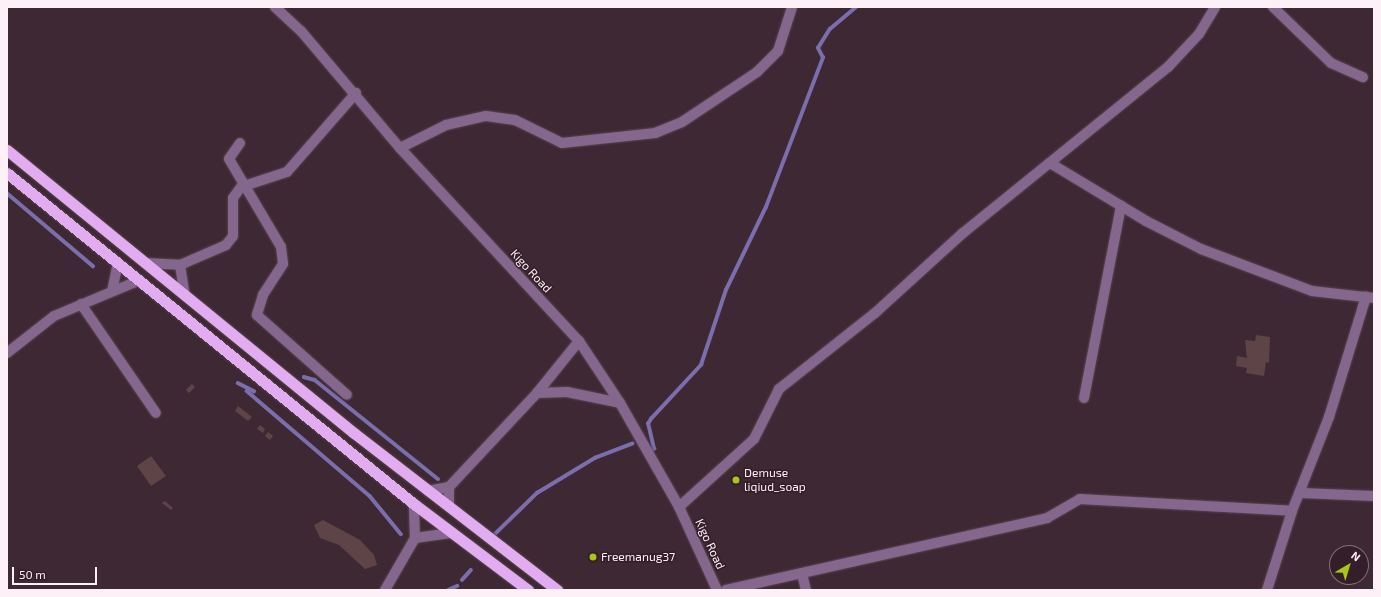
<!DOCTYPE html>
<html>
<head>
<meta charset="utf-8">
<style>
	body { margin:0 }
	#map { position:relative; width:1381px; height:597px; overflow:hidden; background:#3d2833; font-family:"Exo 2",sans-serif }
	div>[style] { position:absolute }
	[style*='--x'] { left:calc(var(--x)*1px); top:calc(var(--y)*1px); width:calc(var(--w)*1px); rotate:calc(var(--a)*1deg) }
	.stream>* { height:3.5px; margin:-1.75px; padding:0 1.75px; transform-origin:1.75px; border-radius:1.75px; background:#7b6eac }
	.building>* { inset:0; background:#5f4447 }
	.roads { filter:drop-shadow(0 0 1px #58444e) drop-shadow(0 0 1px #58444e) }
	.minor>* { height:10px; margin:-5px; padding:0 5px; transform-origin:5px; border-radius:5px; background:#85668d }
	.tertiary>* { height:10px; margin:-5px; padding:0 5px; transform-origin:5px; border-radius:5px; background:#85668d }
	.trunk>* { height:11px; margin:-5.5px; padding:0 5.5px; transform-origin:5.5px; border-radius:5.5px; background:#e2acf0 }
	.dots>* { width:11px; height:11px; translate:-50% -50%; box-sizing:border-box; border:2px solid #331e29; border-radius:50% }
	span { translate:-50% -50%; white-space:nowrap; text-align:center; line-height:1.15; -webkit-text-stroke:3px #331e29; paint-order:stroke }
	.street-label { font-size:12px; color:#fef0f7 }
	.poi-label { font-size:12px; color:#fef0f7 }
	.left { translate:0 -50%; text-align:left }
	.frame { position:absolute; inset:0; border:8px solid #fef0f7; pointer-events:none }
	.north { position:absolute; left:1329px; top:545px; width:40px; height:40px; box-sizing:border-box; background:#331e29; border:1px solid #84727b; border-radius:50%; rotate:38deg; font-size:11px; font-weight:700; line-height:16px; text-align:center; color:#fef0f7 }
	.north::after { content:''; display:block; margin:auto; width:14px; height:18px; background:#aac717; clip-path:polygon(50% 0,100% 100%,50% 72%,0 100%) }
	.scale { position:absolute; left:12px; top:567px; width:85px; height:18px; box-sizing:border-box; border:2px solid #fef0f7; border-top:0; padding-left:5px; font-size:12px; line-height:14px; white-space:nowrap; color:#fef0f7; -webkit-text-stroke:3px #331e29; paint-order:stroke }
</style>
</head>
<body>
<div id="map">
	<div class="stream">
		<div style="--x:7;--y:193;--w:113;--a:40.3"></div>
		<div style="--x:304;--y:377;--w:11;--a:15"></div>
		<div style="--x:315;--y:380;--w:158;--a:38.8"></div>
		<div style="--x:238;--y:383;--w:18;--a:27"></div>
		<div style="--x:247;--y:391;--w:162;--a:40.5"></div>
		<div style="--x:370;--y:496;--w:49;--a:50.8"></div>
		<div style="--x:651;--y:451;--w:4;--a:-34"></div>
		<div style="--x:654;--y:449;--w:26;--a:-103"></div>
		<div style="--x:648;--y:424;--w:6;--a:-59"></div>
		<div style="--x:651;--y:419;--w:74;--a:-47.2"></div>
		<div style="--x:701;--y:365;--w:79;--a:-71.6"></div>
		<div style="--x:726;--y:290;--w:92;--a:-64.3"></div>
		<div style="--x:766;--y:207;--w:160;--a:-69.1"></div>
		<div style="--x:823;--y:58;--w:11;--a:-117"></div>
		<div style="--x:818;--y:48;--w:22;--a:-58"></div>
		<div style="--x:830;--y:29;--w:34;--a:-40"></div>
		<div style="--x:495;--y:534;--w:59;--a:-44.3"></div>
		<div style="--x:537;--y:493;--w:68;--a:-31.1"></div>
		<div style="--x:595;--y:458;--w:40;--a:-21"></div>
		<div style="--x:462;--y:580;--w:13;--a:-48"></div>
		<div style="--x:448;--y:590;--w:10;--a:-24"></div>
	</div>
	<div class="building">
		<div style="clip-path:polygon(1256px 335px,1270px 337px,1269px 363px,1266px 362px,1264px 376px,1246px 373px,1247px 368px,1236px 366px,1237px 356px,1247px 358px,1245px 340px,1255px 341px)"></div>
		<div style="clip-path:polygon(192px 384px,195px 387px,189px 393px,186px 390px)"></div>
		<div style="clip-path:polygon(238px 406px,252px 417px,248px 421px,235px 411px)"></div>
		<div style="clip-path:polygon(260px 425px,265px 429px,263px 433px,257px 429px)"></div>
		<div style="clip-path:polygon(268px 432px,273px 436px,270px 440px,265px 436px)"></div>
		<div style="clip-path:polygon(151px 456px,166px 476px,151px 486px,137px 466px)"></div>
		<div style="clip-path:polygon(165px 501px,173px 508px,171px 510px,162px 503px)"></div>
		<div style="clip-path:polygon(323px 520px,360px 540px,374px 555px,377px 565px,365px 569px,339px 545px,320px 538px,314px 525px)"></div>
	</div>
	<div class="roads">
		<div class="minor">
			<div style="--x:1273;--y:7;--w:81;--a:44"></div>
			<div style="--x:1331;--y:63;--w:35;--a:24"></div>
			<div style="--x:240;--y:143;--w:19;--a:125"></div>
			<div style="--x:229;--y:159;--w:102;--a:59.4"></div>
			<div style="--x:281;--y:247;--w:17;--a:83"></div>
			<div style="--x:283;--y:264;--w:37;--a:123"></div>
			<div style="--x:263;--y:295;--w:21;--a:107"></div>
			<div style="--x:257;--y:315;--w:120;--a:41.6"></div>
			<div style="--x:400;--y:148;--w:51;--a:-26.6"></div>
			<div style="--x:446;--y:125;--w:41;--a:-12.7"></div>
			<div style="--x:486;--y:116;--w:29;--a:8"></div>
			<div style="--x:515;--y:120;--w:52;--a:26.1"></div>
			<div style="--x:562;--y:143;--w:94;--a:-6.1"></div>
			<div style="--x:655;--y:133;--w:29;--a:-22"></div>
			<div style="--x:682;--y:122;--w:90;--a:-33.7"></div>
			<div style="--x:757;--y:72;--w:30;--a:-45"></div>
			<div style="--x:778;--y:51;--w:46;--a:-72.3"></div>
			<div style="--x:1050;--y:163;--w:112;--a:31.1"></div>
			<div style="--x:1146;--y:221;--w:62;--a:27"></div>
			<div style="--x:1201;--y:249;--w:119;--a:20.7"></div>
			<div style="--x:1312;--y:291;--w:62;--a:6.4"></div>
			<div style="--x:145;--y:263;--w:35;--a:3"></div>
			<div style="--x:180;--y:265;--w:50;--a:-23.5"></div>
			<div style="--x:226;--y:245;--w:11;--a:-52"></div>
			<div style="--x:233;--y:236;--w:38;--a:-90"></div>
			<div style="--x:233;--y:198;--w:14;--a:-54"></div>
			<div style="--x:241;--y:187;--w:48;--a:-18.1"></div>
			<div style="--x:287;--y:172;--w:105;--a:-48.9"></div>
			<div style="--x:180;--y:265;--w:31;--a:81"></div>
			<div style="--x:112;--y:291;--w:29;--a:-78"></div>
			<div style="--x:81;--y:304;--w:132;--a:55.5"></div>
			<div style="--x:7;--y:353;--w:60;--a:-38.2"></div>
			<div style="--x:54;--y:316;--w:93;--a:-22.7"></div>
			<div style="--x:537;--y:393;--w:30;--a:-2"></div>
			<div style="--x:567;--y:392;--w:54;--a:11.7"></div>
			<div style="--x:1084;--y:398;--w:196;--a:-79.1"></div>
			<div style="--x:428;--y:491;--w:21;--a:-11"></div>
			<div style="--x:449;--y:487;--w:129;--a:-46.9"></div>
			<div style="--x:537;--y:393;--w:67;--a:-51.1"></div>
			<div style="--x:1300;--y:493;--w:74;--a:2.3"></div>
			<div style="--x:449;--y:507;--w:20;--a:-90"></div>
			<div style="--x:679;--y:507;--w:101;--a:-42.2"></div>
			<div style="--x:754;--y:439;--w:56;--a:-63.4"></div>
			<div style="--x:779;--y:389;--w:122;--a:-38.4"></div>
			<div style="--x:875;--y:313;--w:119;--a:-42.3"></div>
			<div style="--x:963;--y:233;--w:264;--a:-39"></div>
			<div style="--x:1168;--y:67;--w:45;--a:-46.8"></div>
			<div style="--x:1199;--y:34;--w:31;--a:-59"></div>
			<div style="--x:415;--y:538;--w:36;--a:-8"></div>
			<div style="--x:802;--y:574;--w:16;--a:76"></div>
			<div style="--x:385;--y:590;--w:60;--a:-60"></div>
			<div style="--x:415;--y:538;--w:34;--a:-92"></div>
			<div style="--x:726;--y:590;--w:329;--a:-12.6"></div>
			<div style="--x:1047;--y:518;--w:38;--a:-30"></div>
			<div style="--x:1080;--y:499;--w:212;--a:3.2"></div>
			<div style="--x:1267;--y:590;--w:83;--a:-72.4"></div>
			<div style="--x:1292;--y:511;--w:101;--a:-68.5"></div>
			<div style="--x:1329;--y:417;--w:126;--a:-72.9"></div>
		</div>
		<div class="tertiary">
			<div style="--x:275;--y:7;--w:35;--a:43"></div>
			<div style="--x:301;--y:31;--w:153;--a:49.8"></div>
			<div style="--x:400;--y:148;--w:263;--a:47.2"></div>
			<div style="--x:579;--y:341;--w:74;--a:56.5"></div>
			<div style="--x:620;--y:403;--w:120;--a:60.4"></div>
			<div style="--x:679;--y:507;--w:91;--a:65.4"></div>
		</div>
		<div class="trunk">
			<div style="--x:7;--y:150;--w:448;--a:39.2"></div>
			<div style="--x:354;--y:433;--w:257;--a:37.7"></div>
			<div style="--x:7;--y:173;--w:525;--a:39.12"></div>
			<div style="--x:414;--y:504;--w:143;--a:37"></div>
		</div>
	</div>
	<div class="dots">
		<div style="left:736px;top:480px;background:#aac717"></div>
		<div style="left:593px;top:557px;background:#aac717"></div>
	</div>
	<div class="street-label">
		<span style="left:531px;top:271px;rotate:47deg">Kigo Road</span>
		<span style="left:710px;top:544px;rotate:65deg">Kigo Road</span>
	</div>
	<div class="poi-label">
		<span class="left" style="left:744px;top:480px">Demuse<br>liqiud_soap</span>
		<span class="left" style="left:601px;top:557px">Freemanug37</span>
	</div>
	<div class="frame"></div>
	<div class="north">N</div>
	<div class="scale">50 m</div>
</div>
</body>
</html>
